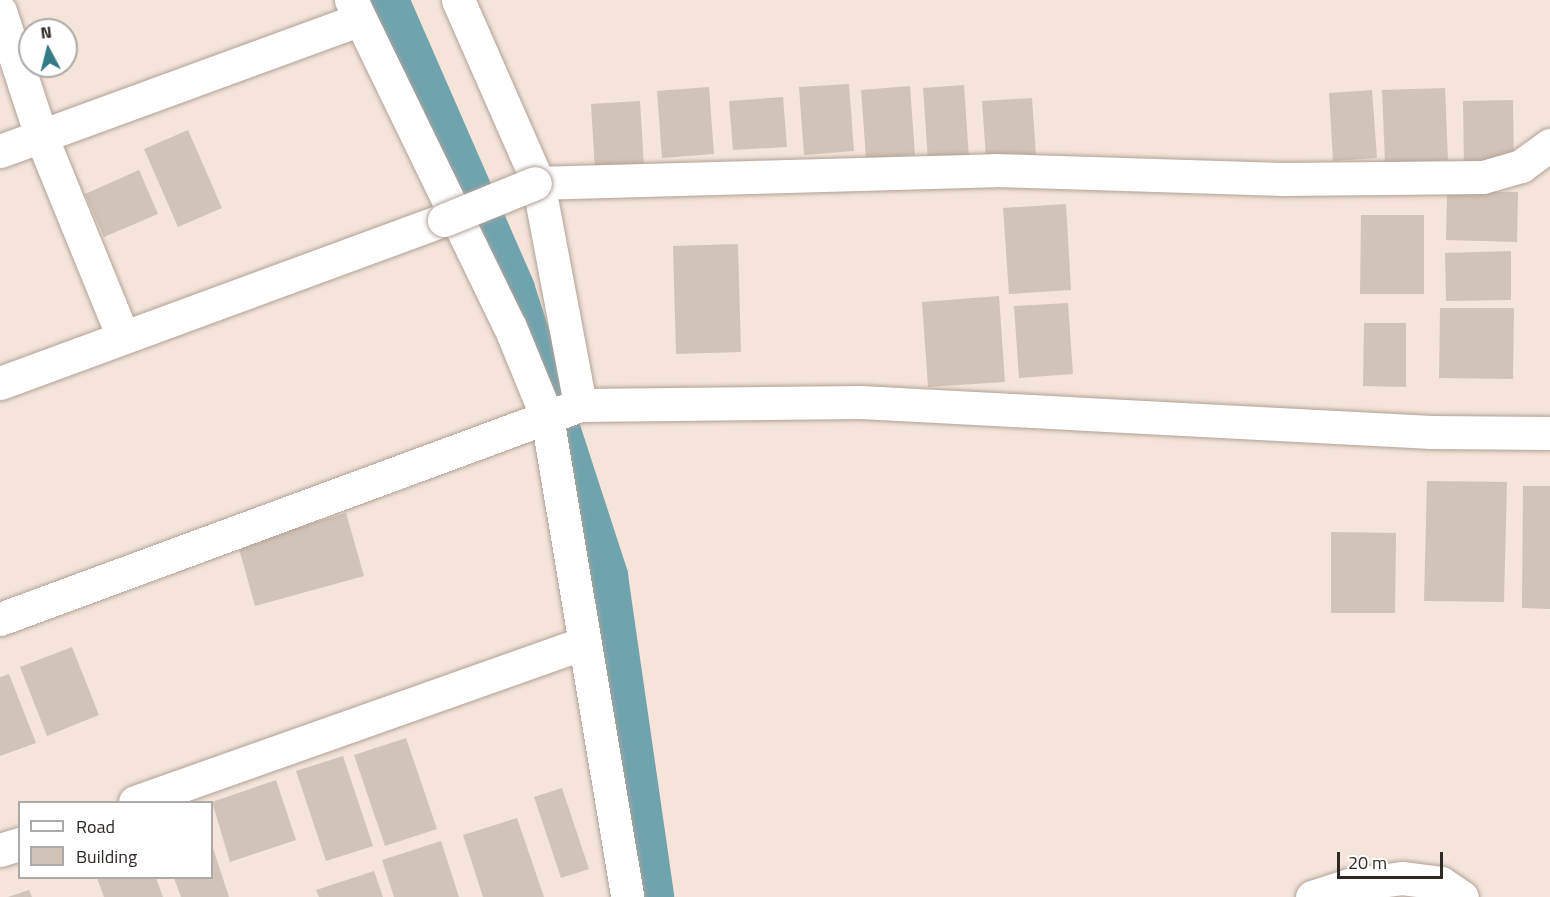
<!DOCTYPE html>
<html>
<head>
<meta charset="utf-8">
<style>
	body { margin:0 }
	#map { position:relative; width:1550px; height:897px; overflow:hidden; background:#f4e4da; font-family:"Titillium Web",sans-serif }
	div>[style] { position:absolute }
	[style*='--x'] { left:calc(var(--x)*1px); top:calc(var(--y)*1px); width:calc(var(--w)*1px); rotate:calc(var(--a)*1deg) }
	.canal>* { height:38px; margin:-19px; padding:0 19px; transform-origin:19px; border-radius:19px; background:#6fa4af }
	.building>* { inset:0; background:#d2c3b8 }
	.roads { filter:drop-shadow(0 0 2px #b0a198) drop-shadow(0 0 2px #b0a198) }
	.minor>* { height:33px; margin:-16.5px; padding:0 16.5px; transform-origin:16.5px; border-radius:16.5px; background:#fff }
	.bridges { filter:drop-shadow(0 0 2px #b0a198) drop-shadow(0 0 2px #b0a198) }
	.minor-bridge>* { height:33px; margin:-16.5px; padding:0 16.5px; transform-origin:16.5px; border-radius:16.5px; background:#fff }
	span { translate:-50% -50%; white-space:nowrap; text-align:center; line-height:1.15; -webkit-text-stroke:4.5px #fff; paint-order:stroke }
	.legend { position:absolute; left:18px; top:801px; width:195px; height:78px; box-sizing:border-box; background:#fff; border:2px solid #aca9a8; margin:0; padding:8px 10px; list-style:none; font-size:18px; color:#2f2926 }
	.legend li { display:flex; align-items:center; gap:12px; height:30px }
	.legend b { width:30px; border:2px solid #aca9a8 }
	.north { position:absolute; left:18px; top:18px; width:60px; height:60px; box-sizing:border-box; background:#fff; border:2px solid #aca9a8; border-radius:50%; rotate:353deg; font-size:16px; font-weight:700; line-height:24px; text-align:center; color:#2f2926 }
	.north::after { content:''; display:block; margin:auto; width:21px; height:27px; background:#347a87; clip-path:polygon(50% 0,100% 100%,50% 72%,0 100%) }
	.scale { position:absolute; left:1337px; top:852px; width:106px; height:27px; box-sizing:border-box; border:3px solid #2f2926; border-top:0; padding-left:8px; font-size:18px; line-height:21px; white-space:nowrap; color:#2f2926; -webkit-text-stroke:4px #fff; paint-order:stroke }
</style>
</head>
<body>
<div id="map">
	<div class="canal">
		<div style="--x:390;--y:0;--w:315;--a:66.4"></div>
		<div style="--x:516;--y:289;--w:302;--a:72"></div>
		<div style="--x:609;--y:576;--w:324;--a:81.8"></div>
	</div>
	<div class="building">
		<div style="clip-path:polygon(849px 84px,854px 151px,804px 155px,799px 87px)"></div>
		<div style="clip-path:polygon(964px 85px,969px 158px,928px 161px,923px 88px)"></div>
		<div style="clip-path:polygon(910px 86px,915px 155px,866px 158px,861px 90px)"></div>
		<div style="clip-path:polygon(709px 87px,714px 154px,662px 158px,657px 91px)"></div>
		<div style="clip-path:polygon(1445px 88px,1448px 160px,1385px 163px,1382px 90px)"></div>
		<div style="clip-path:polygon(1372px 90px,1377px 158px,1333px 161px,1329px 93px)"></div>
		<div style="clip-path:polygon(783px 97px,787px 147px,733px 150px,729px 101px)"></div>
		<div style="clip-path:polygon(1032px 98px,1036px 155px,986px 158px,982px 101px)"></div>
		<div style="clip-path:polygon(1513px 100px,1514px 168px,1464px 169px,1463px 101px)"></div>
		<div style="clip-path:polygon(640px 101px,644px 167px,595px 170px,591px 104px)"></div>
		<div style="clip-path:polygon(188px 130px,222px 208px,178px 227px,144px 149px)"></div>
		<div style="clip-path:polygon(139px 170px,158px 214px,104px 237px,85px 194px)"></div>
		<div style="clip-path:polygon(1447px 191px,1518px 192px,1517px 242px,1446px 240px)"></div>
		<div style="clip-path:polygon(1066px 204px,1071px 290px,1009px 294px,1003px 208px)"></div>
		<div style="clip-path:polygon(1361px 215px,1424px 215px,1424px 294px,1360px 294px)"></div>
		<div style="clip-path:polygon(738px 244px,741px 352px,676px 354px,673px 246px)"></div>
		<div style="clip-path:polygon(1511px 251px,1511px 300px,1446px 301px,1445px 253px)"></div>
		<div style="clip-path:polygon(999px 296px,1005px 382px,928px 387px,922px 302px)"></div>
		<div style="clip-path:polygon(1068px 303px,1073px 374px,1019px 378px,1014px 306px)"></div>
		<div style="clip-path:polygon(1440px 308px,1514px 308px,1513px 379px,1439px 378px)"></div>
		<div style="clip-path:polygon(1364px 323px,1406px 323px,1406px 387px,1363px 386px)"></div>
		<div style="clip-path:polygon(1427px 481px,1507px 482px,1504px 602px,1424px 601px)"></div>
		<div style="clip-path:polygon(1523px 486px,1550px 486px,1550px 609px,1522px 608px)"></div>
		<div style="clip-path:polygon(346px 513px,364px 576px,255px 606px,238px 545px)"></div>
		<div style="clip-path:polygon(1331px 532px,1396px 533px,1395px 613px,1331px 613px)"></div>
		<div style="clip-path:polygon(72px 647px,99px 715px,47px 736px,20px 667px)"></div>
		<div style="clip-path:polygon(9px 674px,36px 743px,0 756px,0 677px)"></div>
		<div style="clip-path:polygon(406px 738px,437px 829px,385px 846px,354px 755px)"></div>
		<div style="clip-path:polygon(343px 756px,373px 846px,326px 861px,296px 771px)"></div>
		<div style="clip-path:polygon(276px 780px,296px 840px,230px 862px,212px 802px)"></div>
		<div style="clip-path:polygon(562px 788px,589px 869px,561px 878px,534px 797px)"></div>
		<div style="clip-path:polygon(517px 818px,544px 897px,483px 897px,463px 835px)"></div>
		<div style="clip-path:polygon(441px 841px,459px 897px,394px 897px,382px 860px)"></div>
		<div style="clip-path:polygon(212px 845px,229px 897px,181px 897px,174px 878px,212px 878px)"></div>
		<div style="clip-path:polygon(374px 871px,383px 897px,319px 897px,316px 890px)"></div>
		<div style="clip-path:polygon(97px 878px,156px 878px,163px 897px,104px 897px)"></div>
		<div style="clip-path:polygon(29px 890px,32px 897px,8px 897px)"></div>
	</div>
	<div class="roads">
		<div class="minor">
			<div style="--x:351;--y:0;--w:364;--a:64.1"></div>
			<div style="--x:510;--y:327;--w:97;--a:67.7"></div>
			<div style="--x:547;--y:417;--w:487;--a:80.5"></div>
			<div style="--x:458;--y:0;--w:199;--a:66.3"></div>
			<div style="--x:538;--y:182;--w:227;--a:79.3"></div>
			<div style="--x:0;--y:11;--w:132;--a:71.8"></div>
			<div style="--x:41;--y:136;--w:217;--a:67.8"></div>
			<div style="--x:0;--y:151;--w:383;--a:-20.1"></div>
			<div style="--x:535;--y:183;--w:460;--a:-1.6"></div>
			<div style="--x:995;--y:170;--w:288;--a:1.8"></div>
			<div style="--x:1283;--y:179;--w:200;--a:-0.6"></div>
			<div style="--x:1483;--y:177;--w:40;--a:-16"></div>
			<div style="--x:1521;--y:166;--w:36;--a:-36"></div>
			<div style="--x:0;--y:383;--w:473;--a:-20.2"></div>
			<div style="--x:0;--y:619;--w:618;--a:-20.25"></div>
			<div style="--x:580;--y:405;--w:280;--a:-0.6"></div>
			<div style="--x:860;--y:402;--w:572;--a:3.01"></div>
			<div style="--x:1431;--y:432;--w:119;--a:0.5"></div>
			<div style="--x:135;--y:802;--w:477;--a:-19.5"></div>
			<div style="--x:0;--y:850;--w:21;--a:-17"></div>
			<div style="--x:1312;--y:897;--w:39;--a:-18"></div>
			<div style="--x:1349;--y:885;--w:53;--a:-7.5"></div>
			<div style="--x:1402;--y:878;--w:39;--a:7"></div>
			<div style="--x:1441;--y:883;--w:25;--a:34"></div>
		</div>
	</div>
	<div class="bridges">
		<div class="minor-bridge">
			<div style="--x:444;--y:220;--w:98;--a:-22.1"></div>
		</div>
	</div>
	<ul class="legend">
	<li><b style="height:8px;background:#fff"></b>Road</li>
	<li><b style="height:16px;background:#d2c3b8"></b>Building</li>
	</ul>
	<div class="north">N</div>
	<div class="scale">20 m</div>
</div>
</body>
</html>
